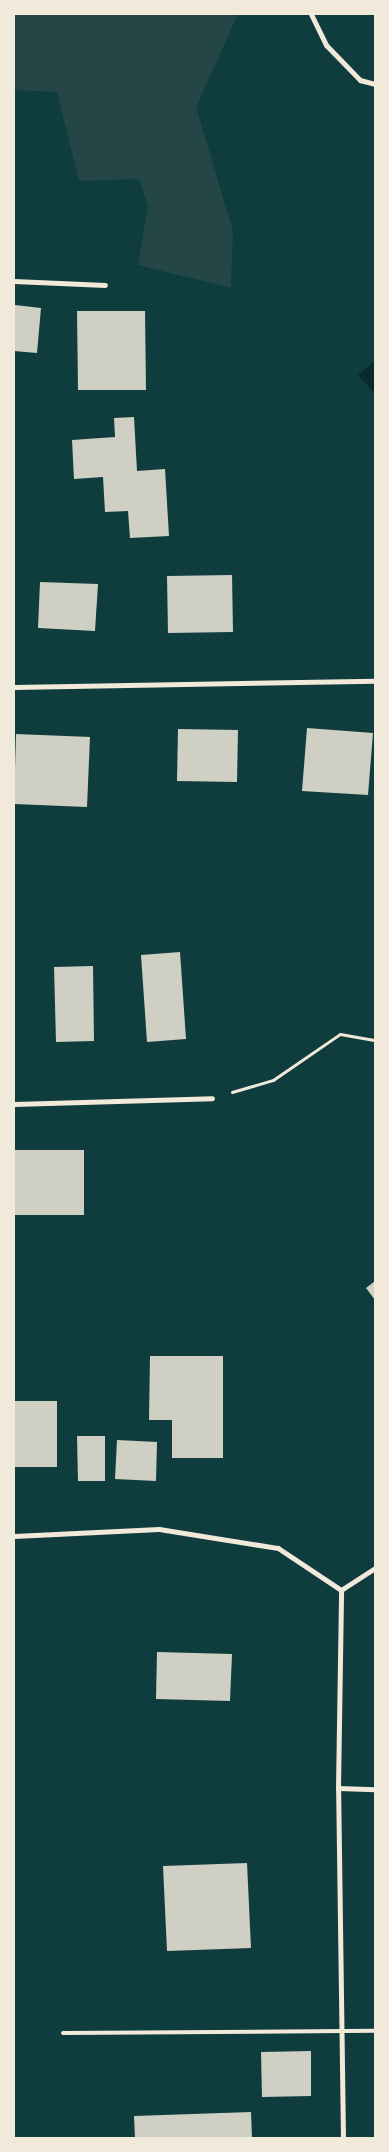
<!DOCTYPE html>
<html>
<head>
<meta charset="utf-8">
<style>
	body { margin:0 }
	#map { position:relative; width:389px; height:2152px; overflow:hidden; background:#0f3d3e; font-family:"Source Sans 3",sans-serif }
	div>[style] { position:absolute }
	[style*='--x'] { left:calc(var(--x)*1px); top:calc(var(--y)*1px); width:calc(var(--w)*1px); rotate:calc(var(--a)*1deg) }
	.green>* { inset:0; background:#244646 }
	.water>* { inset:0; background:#0a2a2b }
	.building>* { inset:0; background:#cfcfc3 }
	.path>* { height:3px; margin:-1.5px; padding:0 1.5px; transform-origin:1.5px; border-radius:1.5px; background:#f1e9da }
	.service>* { height:4px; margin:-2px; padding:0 2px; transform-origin:2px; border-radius:2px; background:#f1e9da }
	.minor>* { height:5px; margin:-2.5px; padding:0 2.5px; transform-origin:2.5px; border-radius:2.5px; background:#f1e9da }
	span { translate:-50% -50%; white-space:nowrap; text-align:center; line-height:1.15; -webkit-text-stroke:5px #f1e9da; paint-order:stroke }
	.frame { position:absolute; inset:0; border:15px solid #f1e9da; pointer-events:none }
</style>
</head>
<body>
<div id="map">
	<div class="green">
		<div style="clip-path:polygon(14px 14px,238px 14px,196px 107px,233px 231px,231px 288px,138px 265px,148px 206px,139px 179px,79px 181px,57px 92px,14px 90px)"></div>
	</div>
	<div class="water">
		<div style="clip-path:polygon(375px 361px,375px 394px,358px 375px)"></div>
	</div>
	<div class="building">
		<div style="clip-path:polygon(15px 305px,41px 308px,37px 353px,14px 351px)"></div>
		<div style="clip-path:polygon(77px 311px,145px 311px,146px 390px,78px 390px)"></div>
		<div style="clip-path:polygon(134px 417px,137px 471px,165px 469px,169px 536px,130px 538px,128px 511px,105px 512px,103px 477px,74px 479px,72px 440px,115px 437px,114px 418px)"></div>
		<div style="clip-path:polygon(232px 575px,233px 632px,168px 633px,167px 576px)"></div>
		<div style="clip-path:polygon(40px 582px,98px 584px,95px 631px,38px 628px)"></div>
		<div style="clip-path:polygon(307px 728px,373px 733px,368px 795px,302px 791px)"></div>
		<div style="clip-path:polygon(178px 729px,238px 730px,237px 782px,177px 781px)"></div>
		<div style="clip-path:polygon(16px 734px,90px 737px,87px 807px,14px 804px)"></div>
		<div style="clip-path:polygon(180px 952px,186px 1039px,147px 1042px,141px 955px)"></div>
		<div style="clip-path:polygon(93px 966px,94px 1041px,56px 1042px,54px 967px)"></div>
		<div style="clip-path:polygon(14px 1150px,84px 1150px,84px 1215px,14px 1215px)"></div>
		<div style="clip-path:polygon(375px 1281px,375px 1300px,366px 1288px)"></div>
		<div style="clip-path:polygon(150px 1356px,223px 1356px,223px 1458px,172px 1458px,172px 1420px,149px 1420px)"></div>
		<div style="clip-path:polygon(14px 1401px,57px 1401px,57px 1467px,14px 1467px)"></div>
		<div style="clip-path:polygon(77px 1436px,105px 1436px,105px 1481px,78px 1481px)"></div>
		<div style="clip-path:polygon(117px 1440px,157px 1442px,156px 1481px,115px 1479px)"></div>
		<div style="clip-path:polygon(157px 1652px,232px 1654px,230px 1701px,156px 1699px)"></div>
		<div style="clip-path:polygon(247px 1863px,251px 1948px,167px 1951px,163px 1866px)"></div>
		<div style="clip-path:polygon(311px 2051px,311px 2096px,262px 2097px,261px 2052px)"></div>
		<div style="clip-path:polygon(251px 2112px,252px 2138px,135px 2138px,134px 2116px)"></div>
	</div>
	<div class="path">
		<div style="--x:232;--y:1092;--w:43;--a:-16.3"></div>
		<div style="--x:273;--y:1080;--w:81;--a:-34.5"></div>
		<div style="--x:340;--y:1034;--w:36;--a:10"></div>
	</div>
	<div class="service">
		<div style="--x:63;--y:2033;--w:312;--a:-0.4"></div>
	</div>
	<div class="minor">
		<div style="--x:311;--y:14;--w:34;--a:64"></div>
		<div style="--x:326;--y:45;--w:49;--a:45.8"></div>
		<div style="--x:360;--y:80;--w:16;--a:15"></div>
		<div style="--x:14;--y:281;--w:91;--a:2.5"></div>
		<div style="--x:14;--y:687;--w:361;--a:-1"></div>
		<div style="--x:14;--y:1104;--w:198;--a:-1.7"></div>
		<div style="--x:14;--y:1536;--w:145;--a:-2.8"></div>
		<div style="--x:159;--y:1529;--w:121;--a:9.1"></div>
		<div style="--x:278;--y:1548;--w:76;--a:33.7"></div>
		<div style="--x:338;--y:1788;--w:37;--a:2"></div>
		<div style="--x:343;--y:2138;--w:350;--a:-90.8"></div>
		<div style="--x:338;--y:1788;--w:198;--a:-89.1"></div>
		<div style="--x:341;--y:1590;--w:40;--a:-32.9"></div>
	</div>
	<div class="frame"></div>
</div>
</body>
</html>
